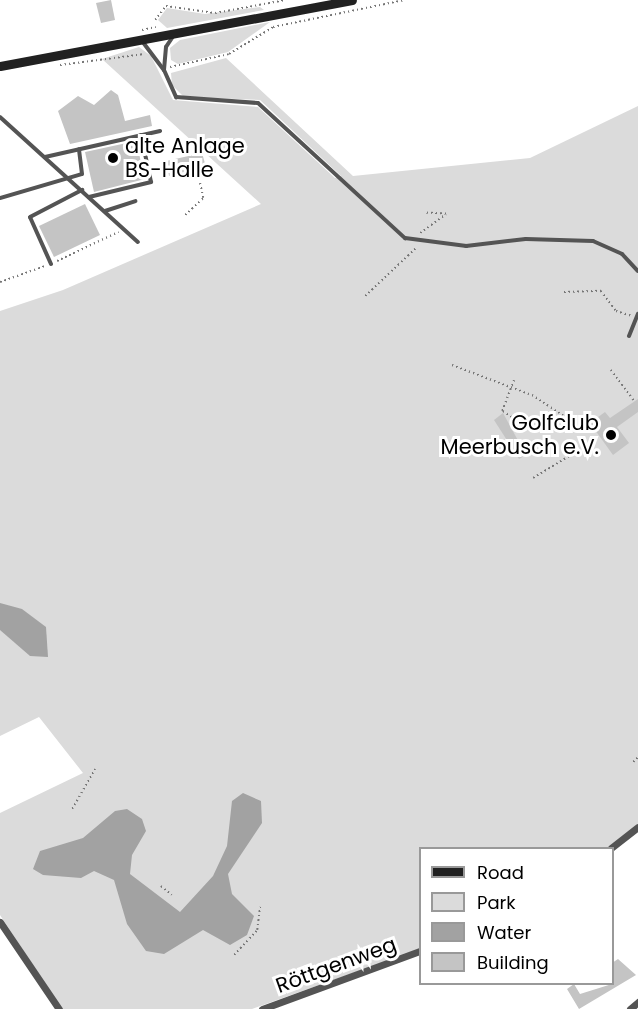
<!DOCTYPE html>
<html>
<head>
<meta charset="utf-8">
<style>
	body { margin:0 }
	#map { position:relative; width:638px; height:1009px; overflow:hidden; background:#fff; font-family:Poppins,sans-serif }
	div>[style] { position:absolute }
	[style*='--x'] { left:calc(var(--x)*1px); top:calc(var(--y)*1px); width:calc(var(--w)*1px); rotate:calc(var(--a)*1deg) }
	.green>* { inset:0; background:#dbdbdb }
	.water>* { inset:0; background:#a2a2a2 }
	.building>* { inset:0; background:#c4c4c4 }
	.path>* { height:1.5px; margin-top:-0.75px; transform-origin:0; background:repeating-linear-gradient(90deg,#767676 0 1.5px,transparent 0 4.5px) }
	.lane>* { height:4px; margin:-2px; padding:0 2px; transform-origin:2px; border-radius:2px; background:#545454 }
	.street>* { height:7px; margin:-3.5px; padding:0 3.5px; transform-origin:3.5px; border-radius:3.5px; background:#545454 }
	.secondary>* { height:9px; margin:-4.5px; padding:0 4.5px; transform-origin:4.5px; border-radius:4.5px; background:#212121 }
	.dots>* { width:16px; height:16px; translate:-50% -50%; box-sizing:border-box; border:3px solid #fff; border-radius:50% }
	span { translate:-50% -50%; white-space:nowrap; text-align:center; line-height:1.15; -webkit-text-stroke:6px #fff; paint-order:stroke }
	.poi-label { font-size:21px; color:#000 }
	.left { translate:0 -50%; text-align:left }
	.right { translate:-100% -50%; text-align:right }
	.street-label { font-size:21px; color:#000 }
	.legend { position:absolute; left:419px; top:847px; width:195px; height:138px; box-sizing:border-box; background:#fff; border:2px solid #999; margin:0; padding:8px 10px; list-style:none; font-size:18px; color:#000 }
	.legend li { display:flex; align-items:center; gap:12px; height:30px }
	.legend b { width:30px; border:2px solid #999 }
</style>
</head>
<body>
<div id="map">
	<div class="green">
		<div style="clip-path:polygon(260px 7px,264px 10px,167px 28px,158px 20px,167px 8px,205px 14px)"></div>
		<div style="clip-path:polygon(270px 22px,228px 52px,178px 64px,171px 60px,170px 48px,180px 40px)"></div>
		<div style="clip-path:polygon(139px 47px,151px 56px,173px 100px,258px 107px,335px 178px,341px 176px,260px 100px,184px 97px,172px 85px,171px 73px,226px 58px,353px 176px,530px 158px,638px 106px,638px 825px,608px 848px,420px 848px,420px 949px,252px 1009px,62px 1009px,0 915px,0 813px,83px 773px,39px 717px,0 736px,0 311px,63px 290px,261px 204px,102px 59px)"></div>
	</div>
	<div class="water">
		<div style="clip-path:polygon(0 603px,22px 609px,46px 627px,48px 657px,30px 656px,0 630px)"></div>
		<div style="clip-path:polygon(243px 793px,261px 801px,262px 823px,228px 874px,232px 894px,254px 916px,247px 935px,230px 945px,203px 930px,164px 954px,146px 951px,127px 924px,114px 880px,94px 871px,81px 878px,43px 875px,33px 869px,40px 851px,83px 838px,115px 811px,127px 809px,142px 819px,146px 831px,132px 855px,130px 874px,180px 912px,213px 876px,227px 846px,232px 801px)"></div>
	</div>
	<div class="building">
		<div style="clip-path:polygon(111px 0,115px 20px,101px 23px,96px 3px)"></div>
		<div style="clip-path:polygon(111px 90px,118px 95px,125px 121px,150px 115px,152px 126px,70px 144px,58px 111px,78px 96px,94px 105px)"></div>
		<div style="clip-path:polygon(136px 141px,145px 179px,94px 192px,85px 152px)"></div>
		<div style="clip-path:polygon(202px 153px,206px 167px,169px 176px,166px 161px)"></div>
		<div style="clip-path:polygon(85px 204px,100px 235px,54px 257px,39px 226px)"></div>
		<div style="clip-path:polygon(638px 399px,638px 412px,617px 427px,629px 443px,613px 455px,590px 423px,605px 412px,610px 418px)"></div>
		<div style="clip-path:polygon(503px 413px,526px 455px,519px 459px,494px 420px)"></div>
		<div style="clip-path:polygon(618px 959px,636px 975px,579px 1009px,567px 989px,574px 984px,580px 994px,612px 984px,612px 963px)"></div>
	</div>
	<div class="path">
		<div style="--x:155;--y:20;--w:18;--a:-52"></div>
		<div style="--x:166;--y:6;--w:49;--a:8.1"></div>
		<div style="--x:215;--y:13;--w:72;--a:-10.4"></div>
		<div style="--x:142;--y:30;--w:14;--a:-12"></div>
		<div style="--x:60;--y:65;--w:85;--a:-7.5"></div>
		<div style="--x:170;--y:67;--w:60;--a:-12.4"></div>
		<div style="--x:229;--y:54;--w:52;--a:-31.5"></div>
		<div style="--x:273;--y:27;--w:134;--a:-11.6"></div>
		<div style="--x:185;--y:215;--w:25;--a:-43"></div>
		<div style="--x:203;--y:198;--w:30;--a:-102"></div>
		<div style="--x:420;--y:233;--w:32;--a:-36"></div>
		<div style="--x:446;--y:214;--w:21;--a:-177"></div>
		<div style="--x:57;--y:261;--w:68;--a:-25.4"></div>
		<div style="--x:0;--y:282;--w:48;--a:-19.6"></div>
		<div style="--x:564;--y:292;--w:37;--a:-2"></div>
		<div style="--x:601;--y:291;--w:25;--a:53"></div>
		<div style="--x:616;--y:311;--w:17;--a:17"></div>
		<div style="--x:365;--y:296;--w:71;--a:-43.3"></div>
		<div style="--x:452;--y:365;--w:85;--a:20.6"></div>
		<div style="--x:532;--y:395;--w:42;--a:33.3"></div>
		<div style="--x:611;--y:370;--w:38;--a:53"></div>
		<div style="--x:502;--y:411;--w:33;--a:-69"></div>
		<div style="--x:503;--y:411;--w:19;--a:35"></div>
		<div style="--x:533;--y:478;--w:71;--a:-31.2"></div>
		<div style="--x:633;--y:762;--w:7;--a:-45"></div>
		<div style="--x:72;--y:809;--w:46;--a:-60.1"></div>
		<div style="--x:161;--y:886;--w:14;--a:39"></div>
		<div style="--x:234;--y:955;--w:34;--a:-47"></div>
		<div style="--x:257;--y:930;--w:23;--a:-83"></div>
	</div>
	<div class="lane">
		<div style="--x:174;--y:35;--w:14;--a:124"></div>
		<div style="--x:166;--y:47;--w:23;--a:95"></div>
		<div style="--x:164;--y:70;--w:30;--a:66"></div>
		<div style="--x:176;--y:97;--w:82;--a:4.2"></div>
		<div style="--x:258;--y:103;--w:200;--a:42.6"></div>
		<div style="--x:405;--y:238;--w:62;--a:7.5"></div>
		<div style="--x:466;--y:246;--w:60;--a:-6.7"></div>
		<div style="--x:526;--y:239;--w:67;--a:1.7"></div>
		<div style="--x:593;--y:241;--w:32;--a:24"></div>
		<div style="--x:622;--y:254;--w:23;--a:47"></div>
		<div style="--x:142;--y:41;--w:36;--a:53"></div>
		<div style="--x:0;--y:117;--w:186;--a:42.2"></div>
		<div style="--x:45;--y:157;--w:118;--a:-12.7"></div>
		<div style="--x:89;--y:197;--w:64;--a:-13.6"></div>
		<div style="--x:151;--y:182;--w:48;--a:-102"></div>
		<div style="--x:0;--y:198;--w:85;--a:-16.3"></div>
		<div style="--x:82;--y:174;--w:25;--a:-97"></div>
		<div style="--x:105;--y:211;--w:32;--a:-18"></div>
		<div style="--x:51;--y:264;--w:51;--a:-114.1"></div>
		<div style="--x:30;--y:217;--w:59;--a:-27.4"></div>
		<div style="--x:629;--y:336;--w:24;--a:-68"></div>
	</div>
	<div class="street">
		<div style="--x:611;--y:848;--w:34;--a:-38"></div>
		<div style="--x:0;--y:922;--w:105;--a:55.9"></div>
		<div style="--x:262;--y:1009;--w:168;--a:-20.2"></div>
		<div style="--x:630;--y:1009;--w:11;--a:-41"></div>
	</div>
	<div class="secondary">
		<div style="--x:0;--y:66;--w:358;--a:-10.6"></div>
	</div>
	<div class="dots">
		<div style="left:113px;top:158px;background:#000"></div>
		<div style="left:611px;top:435px;background:#000"></div>
	</div>
	<div class="poi-label">
		<span class="left" style="left:125px;top:158px">alte Anlage<br>BS-Halle</span>
		<span class="right" style="left:599px;top:435px">Golfclub<br>Meerbusch e.V.</span>
	</div>
	<div class="street-label">
		<span style="left:336px;top:965px;rotate:-20deg">Röttgenweg</span>
	</div>
	<ul class="legend">
	<li><b style="height:8px;background:#212121"></b>Road</li>
	<li><b style="height:16px;background:#dbdbdb"></b>Park</li>
	<li><b style="height:16px;background:#a2a2a2"></b>Water</li>
	<li><b style="height:16px;background:#c4c4c4"></b>Building</li>
	</ul>
</div>
</body>
</html>
